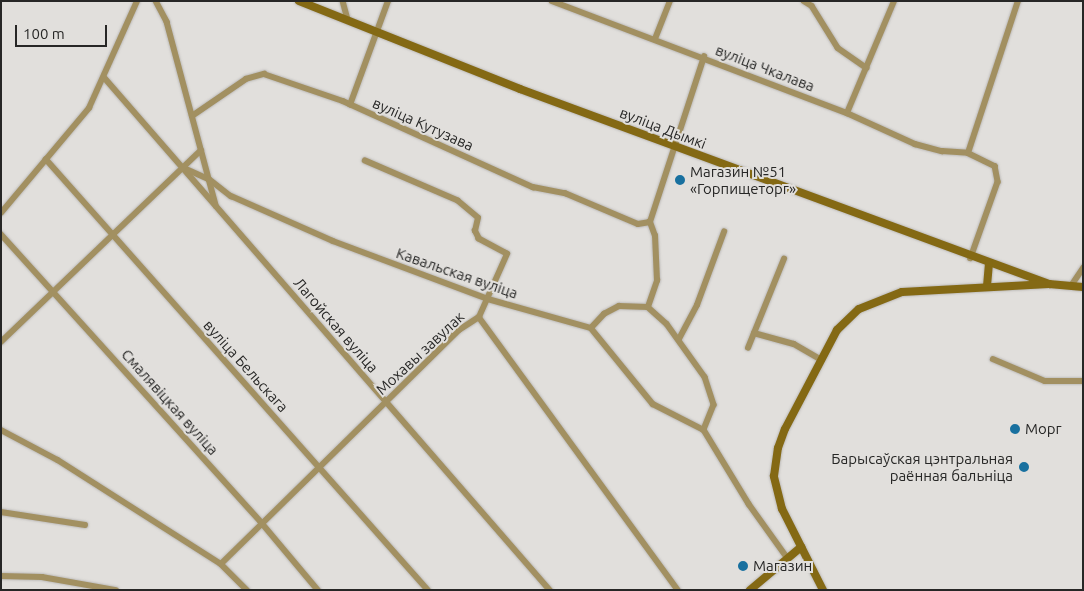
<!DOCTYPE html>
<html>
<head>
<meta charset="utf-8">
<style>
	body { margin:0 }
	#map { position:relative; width:1084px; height:591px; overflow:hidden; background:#e1dfdc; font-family:Ubuntu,sans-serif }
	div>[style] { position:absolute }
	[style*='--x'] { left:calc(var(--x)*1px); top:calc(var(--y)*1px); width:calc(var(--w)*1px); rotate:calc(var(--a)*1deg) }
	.roads { filter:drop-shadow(0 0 1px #bcbab8) drop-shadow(0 0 1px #bcbab8) }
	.street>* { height:5.5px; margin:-2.75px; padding:0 2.75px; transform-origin:2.75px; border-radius:2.75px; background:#a29061 }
	.secondary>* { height:8px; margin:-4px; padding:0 4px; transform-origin:4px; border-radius:4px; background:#846914 }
	.dots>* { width:14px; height:14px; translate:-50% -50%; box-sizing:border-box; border:2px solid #e1dfdc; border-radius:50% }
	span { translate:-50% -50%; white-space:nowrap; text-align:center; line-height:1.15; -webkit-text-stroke:4px #e1dfdc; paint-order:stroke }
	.street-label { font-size:15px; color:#272726 }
	.poi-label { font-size:15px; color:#272726 }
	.left { translate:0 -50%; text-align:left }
	.right { translate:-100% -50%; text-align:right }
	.frame { position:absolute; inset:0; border:2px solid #272726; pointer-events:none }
	.scale { position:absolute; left:15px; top:25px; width:92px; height:22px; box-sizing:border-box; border:2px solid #272726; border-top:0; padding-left:6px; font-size:15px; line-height:18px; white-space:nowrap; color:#272726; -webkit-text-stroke:4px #e1dfdc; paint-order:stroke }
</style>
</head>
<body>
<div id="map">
	<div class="roads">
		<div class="street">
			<div style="--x:156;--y:1;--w:24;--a:62"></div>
			<div style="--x:167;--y:22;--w:163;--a:75"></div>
			<div style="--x:209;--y:179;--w:28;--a:38"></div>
			<div style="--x:231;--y:196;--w:111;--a:23.8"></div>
			<div style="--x:333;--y:241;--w:165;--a:20.5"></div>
			<div style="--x:488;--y:299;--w:107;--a:15.7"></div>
			<div style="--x:591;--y:328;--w:98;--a:50.8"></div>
			<div style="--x:653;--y:404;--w:57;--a:27"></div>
			<div style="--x:704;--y:430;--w:87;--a:58.7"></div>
			<div style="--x:749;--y:504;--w:65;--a:54.4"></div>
			<div style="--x:343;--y:1;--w:20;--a:75"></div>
			<div style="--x:552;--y:1;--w:316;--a:20.8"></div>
			<div style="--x:847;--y:113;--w:75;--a:24.5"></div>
			<div style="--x:915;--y:144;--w:28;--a:15"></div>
			<div style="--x:942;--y:151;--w:26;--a:4"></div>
			<div style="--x:968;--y:153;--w:30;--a:26"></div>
			<div style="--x:995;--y:166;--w:16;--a:79"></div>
			<div style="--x:998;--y:182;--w:81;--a:109.6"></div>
			<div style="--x:804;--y:1;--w:9;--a:32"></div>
			<div style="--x:812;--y:6;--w:49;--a:58.2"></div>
			<div style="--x:838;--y:48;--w:35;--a:35"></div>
			<div style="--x:655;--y:39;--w:41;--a:-68.5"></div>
			<div style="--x:104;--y:77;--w:680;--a:49"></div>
			<div style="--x:350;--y:105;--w:111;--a:-69.9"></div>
			<div style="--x:847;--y:113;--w:121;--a:-67.2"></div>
			<div style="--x:192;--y:116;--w:65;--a:-34.4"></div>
			<div style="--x:246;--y:79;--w:19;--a:-16"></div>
			<div style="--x:264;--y:74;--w:83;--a:18.9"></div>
			<div style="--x:343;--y:101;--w:209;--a:24.4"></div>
			<div style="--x:533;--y:187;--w:33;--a:11"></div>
			<div style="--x:565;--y:193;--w:79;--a:23"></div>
			<div style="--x:638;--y:224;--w:12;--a:-9"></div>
			<div style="--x:968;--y:153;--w:160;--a:-71.8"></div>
			<div style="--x:46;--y:159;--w:576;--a:48.45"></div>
			<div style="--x:184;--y:168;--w:27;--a:24"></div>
			<div style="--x:209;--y:179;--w:28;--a:75"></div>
			<div style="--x:1;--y:213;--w:137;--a:-50"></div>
			<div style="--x:89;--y:108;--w:117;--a:-65.8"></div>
			<div style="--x:1;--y:234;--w:388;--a:47.9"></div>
			<div style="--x:261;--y:522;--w:89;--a:50"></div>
			<div style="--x:1071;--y:286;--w:22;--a:-56"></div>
			<div style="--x:648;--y:307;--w:28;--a:-71"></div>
			<div style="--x:657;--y:281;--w:45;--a:-92.5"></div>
			<div style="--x:655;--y:236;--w:15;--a:-110"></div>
			<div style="--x:650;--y:222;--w:174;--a:-71.9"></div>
			<div style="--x:479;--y:317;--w:338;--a:53.9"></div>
			<div style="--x:591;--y:328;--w:19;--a:-47"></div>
			<div style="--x:604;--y:314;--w:17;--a:-28"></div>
			<div style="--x:619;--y:306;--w:29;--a:2"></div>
			<div style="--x:648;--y:307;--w:25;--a:42"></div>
			<div style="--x:667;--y:324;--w:65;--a:54.4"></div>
			<div style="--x:705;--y:377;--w:29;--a:72"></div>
			<div style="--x:714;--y:405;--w:27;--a:112"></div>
			<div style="--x:754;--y:333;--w:41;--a:15.4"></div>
			<div style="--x:794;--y:344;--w:30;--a:30"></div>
			<div style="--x:679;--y:339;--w:38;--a:-62"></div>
			<div style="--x:697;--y:305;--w:78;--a:-69.7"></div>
			<div style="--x:1;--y:342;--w:277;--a:-43.8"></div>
			<div style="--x:748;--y:348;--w:96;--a:-68"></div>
			<div style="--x:993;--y:359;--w:56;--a:22.9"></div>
			<div style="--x:1045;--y:381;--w:38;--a:0"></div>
			<div style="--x:1;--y:430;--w:64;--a:27.8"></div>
			<div style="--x:58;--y:460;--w:193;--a:32.5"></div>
			<div style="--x:221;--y:564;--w:37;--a:45"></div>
			<div style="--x:1;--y:512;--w:85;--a:8.8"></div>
			<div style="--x:221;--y:564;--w:334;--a:-44.5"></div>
			<div style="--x:459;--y:330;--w:24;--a:-33"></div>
			<div style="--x:479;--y:317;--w:69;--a:-66"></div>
			<div style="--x:507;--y:254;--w:32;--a:-152"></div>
			<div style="--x:479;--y:239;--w:9;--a:-117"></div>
			<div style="--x:475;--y:231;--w:13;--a:-77"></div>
			<div style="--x:478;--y:218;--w:26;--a:-140"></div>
			<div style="--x:458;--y:201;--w:101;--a:-156.7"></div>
			<div style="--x:1;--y:576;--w:41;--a:1.4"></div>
			<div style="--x:42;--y:577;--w:75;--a:10"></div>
		</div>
		<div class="secondary">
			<div style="--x:299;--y:1;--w:238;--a:21.7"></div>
			<div style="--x:520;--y:89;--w:564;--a:20.23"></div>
			<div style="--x:987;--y:286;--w:22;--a:-85"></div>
			<div style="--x:750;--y:590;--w:67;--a:-40.1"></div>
			<div style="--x:823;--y:590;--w:91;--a:-116.8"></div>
			<div style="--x:782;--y:509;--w:34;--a:-104"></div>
			<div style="--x:774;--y:476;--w:28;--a:-82"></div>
			<div style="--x:778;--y:448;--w:20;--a:-70"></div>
			<div style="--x:785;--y:429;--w:112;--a:-62.3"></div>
			<div style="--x:837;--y:330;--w:30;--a:-44"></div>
			<div style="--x:859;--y:309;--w:46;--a:-21.6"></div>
			<div style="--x:902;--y:292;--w:147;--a:-3.1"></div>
			<div style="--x:1049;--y:284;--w:34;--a:5"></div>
		</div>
	</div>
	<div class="dots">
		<div style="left:680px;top:180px;background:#18709f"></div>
		<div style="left:1015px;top:429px;background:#18709f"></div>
		<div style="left:1024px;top:467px;background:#18709f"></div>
		<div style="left:743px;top:566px;background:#18709f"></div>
	</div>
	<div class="street-label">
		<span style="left:765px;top:68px;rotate:21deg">вуліца Чкалава</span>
		<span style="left:423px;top:124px;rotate:24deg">вуліца Кутузава</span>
		<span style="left:663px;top:128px;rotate:21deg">вуліца Дымкі</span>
		<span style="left:457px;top:273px;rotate:19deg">Кавальская вуліца</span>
		<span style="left:336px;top:325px;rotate:49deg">Лагойская вуліца</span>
		<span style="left:420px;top:353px;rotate:-43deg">Мохавы завулак</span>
		<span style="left:246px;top:366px;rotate:48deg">вуліца Бельскага</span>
		<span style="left:170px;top:402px;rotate:48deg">Смалявіцкая вуліца</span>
	</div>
	<div class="poi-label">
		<span class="left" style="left:690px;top:180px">Магазин №51<br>«Горпищеторг»</span>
		<span class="left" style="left:1025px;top:429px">Морг</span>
		<span class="right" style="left:1013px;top:467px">Барысаўская цэнтральная<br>раённая бальніца</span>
		<span class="left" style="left:753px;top:566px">Магазин</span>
	</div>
	<div class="frame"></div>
	<div class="scale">100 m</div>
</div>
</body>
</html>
